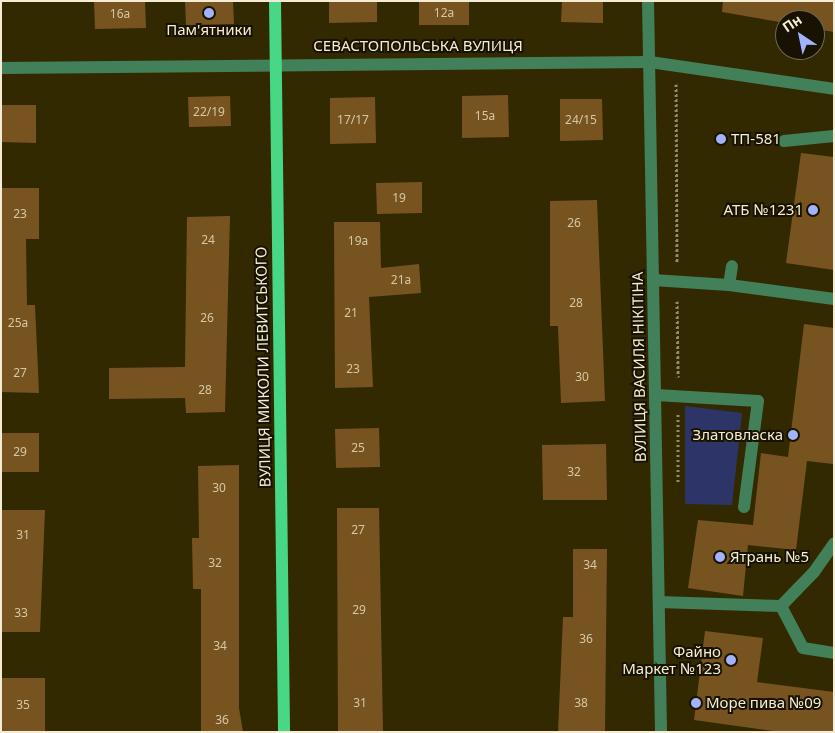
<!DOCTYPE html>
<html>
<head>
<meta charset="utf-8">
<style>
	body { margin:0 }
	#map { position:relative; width:835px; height:733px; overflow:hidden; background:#332901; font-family:"Noto Sans",sans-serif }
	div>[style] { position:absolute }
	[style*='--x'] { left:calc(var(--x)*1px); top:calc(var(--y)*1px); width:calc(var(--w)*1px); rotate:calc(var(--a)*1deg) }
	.green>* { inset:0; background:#2d3568 }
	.building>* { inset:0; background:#77541f }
	.path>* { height:3px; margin-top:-1.5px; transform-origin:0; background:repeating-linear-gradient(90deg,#948b6a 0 2.5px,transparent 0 5px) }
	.minor>* { height:12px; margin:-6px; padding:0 6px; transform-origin:6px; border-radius:6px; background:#428059 }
	.major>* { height:12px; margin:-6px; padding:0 6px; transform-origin:6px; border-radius:6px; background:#47d785 }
	.dots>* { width:14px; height:14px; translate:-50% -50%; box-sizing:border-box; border:2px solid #171201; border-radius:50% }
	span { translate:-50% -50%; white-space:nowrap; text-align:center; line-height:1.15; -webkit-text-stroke:4px #171201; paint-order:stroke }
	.number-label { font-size:12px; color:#d5c7a6 }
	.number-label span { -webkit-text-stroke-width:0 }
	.poi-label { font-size:15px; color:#f4edd3 }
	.left { translate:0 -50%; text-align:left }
	.right { translate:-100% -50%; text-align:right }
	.street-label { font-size:15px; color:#f4edd3 }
	.frame { position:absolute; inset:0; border:2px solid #f4edd3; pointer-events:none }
	.north { position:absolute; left:775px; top:10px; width:50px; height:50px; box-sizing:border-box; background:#171201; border:1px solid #6f6a55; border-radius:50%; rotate:326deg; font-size:14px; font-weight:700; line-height:20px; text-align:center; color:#f4edd3 }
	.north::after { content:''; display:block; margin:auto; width:18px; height:22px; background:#a2b2fd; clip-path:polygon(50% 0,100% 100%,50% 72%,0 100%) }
</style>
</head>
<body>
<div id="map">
	<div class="green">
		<div style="clip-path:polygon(685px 406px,742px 413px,732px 505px,685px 504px)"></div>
	</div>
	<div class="building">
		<div style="clip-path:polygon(94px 1px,145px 1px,146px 28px,95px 29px)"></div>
		<div style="clip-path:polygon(185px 1px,233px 1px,234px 24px,186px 25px)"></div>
		<div style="clip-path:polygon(329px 1px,377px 1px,377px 22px,329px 23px)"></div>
		<div style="clip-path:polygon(419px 1px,469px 1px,469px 25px,419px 25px)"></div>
		<div style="clip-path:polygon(562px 1px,603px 1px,603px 23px,561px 22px)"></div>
		<div style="clip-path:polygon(723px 1px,834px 1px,834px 32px,815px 29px,815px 20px,785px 23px,722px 12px)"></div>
		<div style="clip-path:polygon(508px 95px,509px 137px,462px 138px,462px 96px)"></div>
		<div style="clip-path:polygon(230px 96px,231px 126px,189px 127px,188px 97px)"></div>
		<div style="clip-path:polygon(375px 97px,376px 143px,330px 144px,330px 98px)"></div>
		<div style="clip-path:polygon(560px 99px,602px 99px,603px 140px,560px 141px)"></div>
		<div style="clip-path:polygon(1px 105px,36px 105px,36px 143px,1px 142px)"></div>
		<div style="clip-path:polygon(801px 153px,834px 157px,834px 270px,786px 263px)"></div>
		<div style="clip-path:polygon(422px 182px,422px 213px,377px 214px,376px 183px)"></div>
		<div style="clip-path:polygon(1px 188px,39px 188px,39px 239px,26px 239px,27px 305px,35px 305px,39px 393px,1px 392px)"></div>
		<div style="clip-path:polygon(597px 200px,605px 401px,561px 403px,558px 326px,550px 326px,550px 201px)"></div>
		<div style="clip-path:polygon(230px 216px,225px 412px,186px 413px,185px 398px,109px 399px,109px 368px,185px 367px,187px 217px)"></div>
		<div style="clip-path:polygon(334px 222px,380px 222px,381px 268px,419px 264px,421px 293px,369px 297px,373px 387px,335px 388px)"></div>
		<div style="clip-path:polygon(804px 324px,834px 328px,834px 454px,833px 464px,807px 461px,796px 550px,748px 545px,743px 596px,688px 588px,698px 520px,753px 525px,761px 453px,788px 457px)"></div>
		<div style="clip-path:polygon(379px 428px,380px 467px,336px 468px,335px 429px)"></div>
		<div style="clip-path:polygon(1px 433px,39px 433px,39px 472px,1px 472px)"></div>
		<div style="clip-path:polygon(606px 444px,607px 500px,543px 500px,542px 445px)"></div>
		<div style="clip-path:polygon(239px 465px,239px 708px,243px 732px,201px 732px,201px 589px,193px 589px,192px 538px,199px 538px,198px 466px)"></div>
		<div style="clip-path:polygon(337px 508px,379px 508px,383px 732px,338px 732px)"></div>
		<div style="clip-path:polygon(1px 510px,45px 510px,40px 632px,1px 632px)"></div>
		<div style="clip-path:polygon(573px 549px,607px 549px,605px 732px,558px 732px,563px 617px,573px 617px)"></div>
		<div style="clip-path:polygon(705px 631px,763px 638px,757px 682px,834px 692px,834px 732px,781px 732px,694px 720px)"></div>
		<div style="clip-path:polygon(1px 678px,45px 678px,45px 732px,1px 732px)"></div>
	</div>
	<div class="path">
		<div style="--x:676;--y:84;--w:178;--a:89.7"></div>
		<div style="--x:677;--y:301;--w:76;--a:89.2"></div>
		<div style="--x:678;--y:414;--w:68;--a:90"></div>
	</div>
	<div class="minor">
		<div style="--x:648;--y:1;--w:731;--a:88.98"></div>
		<div style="--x:1;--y:68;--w:649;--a:-0.53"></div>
		<div style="--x:650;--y:62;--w:186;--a:8.3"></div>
		<div style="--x:784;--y:141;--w:50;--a:-5.7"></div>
		<div style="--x:653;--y:280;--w:76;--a:3.8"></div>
		<div style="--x:729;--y:285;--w:106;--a:7.6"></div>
		<div style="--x:729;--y:285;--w:19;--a:-81"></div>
		<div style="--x:656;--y:395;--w:102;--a:3.4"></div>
		<div style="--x:758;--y:401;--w:107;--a:97.5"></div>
		<div style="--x:659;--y:602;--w:122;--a:1.9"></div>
		<div style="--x:781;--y:606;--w:47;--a:62.4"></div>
		<div style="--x:803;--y:648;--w:31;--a:9"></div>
		<div style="--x:781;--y:606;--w:47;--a:-45.9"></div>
		<div style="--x:814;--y:572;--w:35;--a:-55"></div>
	</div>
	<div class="major">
		<div style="--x:275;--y:1;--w:731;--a:89.29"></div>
	</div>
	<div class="dots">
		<div style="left:209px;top:13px;background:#a2b2fd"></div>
		<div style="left:721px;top:139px;background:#a2b2fd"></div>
		<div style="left:813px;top:210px;background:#a2b2fd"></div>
		<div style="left:793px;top:435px;background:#a2b2fd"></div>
		<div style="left:720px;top:557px;background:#a2b2fd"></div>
		<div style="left:731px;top:660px;background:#a2b2fd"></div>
		<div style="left:696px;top:703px;background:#a2b2fd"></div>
	</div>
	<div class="number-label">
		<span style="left:444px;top:13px">12а</span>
		<span style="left:120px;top:14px">16а</span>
		<span style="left:209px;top:112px">22/19</span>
		<span style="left:485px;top:116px">15а</span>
		<span style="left:353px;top:120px">17/17</span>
		<span style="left:581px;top:120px">24/15</span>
		<span style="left:399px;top:198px">19</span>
		<span style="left:20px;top:214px">23</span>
		<span style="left:574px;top:223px">26</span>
		<span style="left:208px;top:240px">24</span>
		<span style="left:358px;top:241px">19а</span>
		<span style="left:401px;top:280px">21а</span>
		<span style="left:576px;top:303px">28</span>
		<span style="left:351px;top:313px">21</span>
		<span style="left:207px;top:318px">26</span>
		<span style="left:18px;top:323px">25а</span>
		<span style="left:353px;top:369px">23</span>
		<span style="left:20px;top:373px">27</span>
		<span style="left:582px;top:377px">30</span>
		<span style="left:205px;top:390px">28</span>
		<span style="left:358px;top:448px">25</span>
		<span style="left:20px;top:452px">29</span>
		<span style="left:574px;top:472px">32</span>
		<span style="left:219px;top:488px">30</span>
		<span style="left:358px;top:530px">27</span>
		<span style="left:23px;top:535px">31</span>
		<span style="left:215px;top:563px">32</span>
		<span style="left:590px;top:565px">34</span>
		<span style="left:359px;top:610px">29</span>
		<span style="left:21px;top:613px">33</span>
		<span style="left:586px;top:639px">36</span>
		<span style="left:220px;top:646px">34</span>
		<span style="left:360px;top:703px">31</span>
		<span style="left:581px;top:703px">38</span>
		<span style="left:23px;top:705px">35</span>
		<span style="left:222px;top:720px">36</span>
	</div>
	<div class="poi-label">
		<span style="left:209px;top:30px">Пам'ятники</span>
		<span class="left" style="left:731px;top:139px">ТП-581</span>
		<span class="right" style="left:803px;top:210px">АТБ №1231</span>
		<span class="right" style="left:783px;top:435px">Златовласка</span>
		<span class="left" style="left:730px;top:557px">Ятрань №5</span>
		<span class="right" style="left:721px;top:660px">Файно<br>Маркет №123</span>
		<span class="left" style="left:706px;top:703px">Море пива №09</span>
	</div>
	<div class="street-label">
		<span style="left:418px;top:46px">СЕВАСТОПОЛЬСЬКА ВУЛИЦЯ</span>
		<span style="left:263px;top:367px;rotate:-91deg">ВУЛИЦЯ МИКОЛИ ЛЕВИТСЬКОГО</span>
		<span style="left:639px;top:367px;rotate:-91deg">ВУЛИЦЯ ВАСИЛЯ НІКІТІНА</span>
	</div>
	<div class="frame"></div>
	<div class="north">Пн</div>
</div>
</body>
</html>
